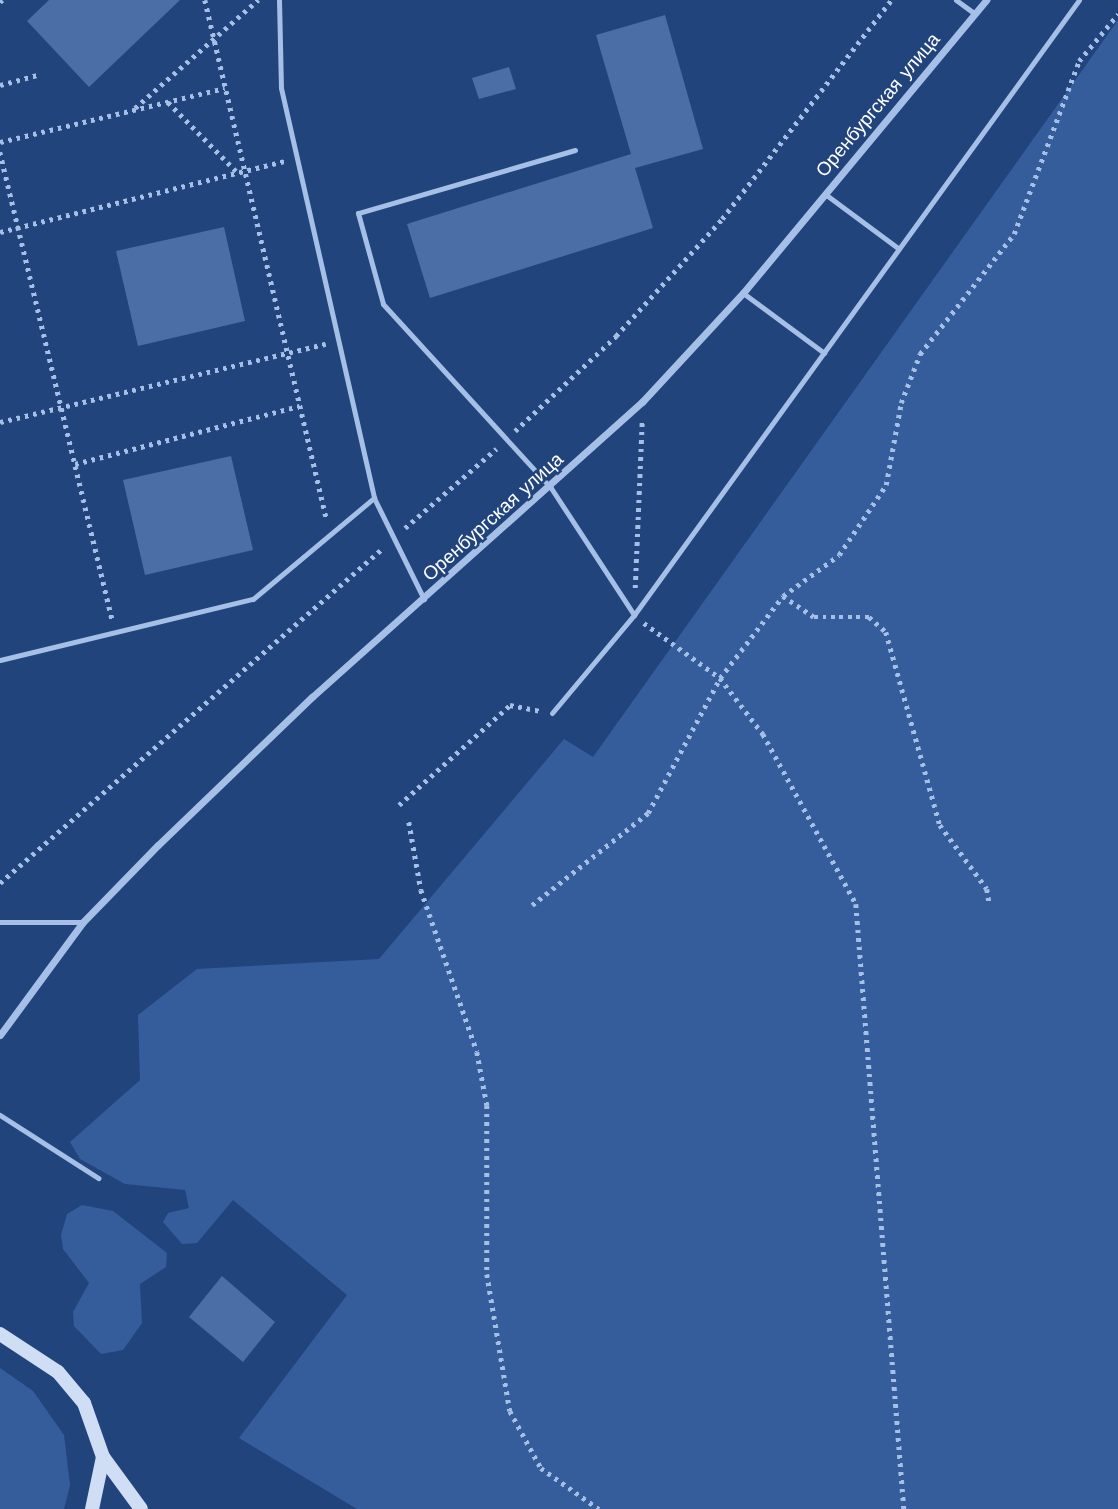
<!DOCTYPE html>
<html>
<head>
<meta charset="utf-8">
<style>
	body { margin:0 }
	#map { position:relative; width:1118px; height:1509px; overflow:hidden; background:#22447d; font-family:"Work Sans",sans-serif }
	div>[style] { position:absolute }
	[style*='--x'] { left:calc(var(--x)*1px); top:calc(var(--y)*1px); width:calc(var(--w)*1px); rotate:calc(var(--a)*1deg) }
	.green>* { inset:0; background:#355d9b }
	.building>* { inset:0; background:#4b6ea6 }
	.path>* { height:4.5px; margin-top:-2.25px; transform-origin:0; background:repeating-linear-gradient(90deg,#a6bfe6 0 3.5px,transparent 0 8.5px) }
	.lane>* { height:5px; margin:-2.5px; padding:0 2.5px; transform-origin:2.5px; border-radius:2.5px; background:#a6bfe6 }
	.street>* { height:7px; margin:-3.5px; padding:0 3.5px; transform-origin:3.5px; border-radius:3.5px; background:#a6bfe6 }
	.secondary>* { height:14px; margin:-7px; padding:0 7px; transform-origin:7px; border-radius:7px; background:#cfdef5 }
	span { translate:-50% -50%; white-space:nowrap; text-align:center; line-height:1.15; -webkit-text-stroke:5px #22447d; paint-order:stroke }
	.street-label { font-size:19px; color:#fff }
</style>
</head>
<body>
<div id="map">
	<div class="green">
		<div style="clip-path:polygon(1118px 20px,1118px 1509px,357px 1509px,239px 1438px,347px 1295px,233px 1200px,197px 1243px,182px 1244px,163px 1222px,168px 1213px,189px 1208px,185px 1190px,125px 1184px,80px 1159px,70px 1142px,140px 1080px,138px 1015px,197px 969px,379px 959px,564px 739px,593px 757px)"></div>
		<div style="clip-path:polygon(82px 1205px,113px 1211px,167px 1253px,166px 1267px,140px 1284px,142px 1323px,123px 1350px,101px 1354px,74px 1326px,73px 1312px,89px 1283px,63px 1249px,61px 1235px,67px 1214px)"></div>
		<div style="clip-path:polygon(0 1368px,33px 1391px,64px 1435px,70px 1485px,64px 1509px,0 1509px)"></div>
	</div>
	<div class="building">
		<div style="clip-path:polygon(49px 0,180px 0,89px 87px,27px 21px)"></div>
		<div style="clip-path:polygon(665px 15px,703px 149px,635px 168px,653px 228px,430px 298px,407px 224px,631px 154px,596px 35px)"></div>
		<div style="clip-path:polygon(509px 67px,516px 89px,479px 99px,472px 78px)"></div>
		<div style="clip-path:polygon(224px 227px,245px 321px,138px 346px,116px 251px)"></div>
		<div style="clip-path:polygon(231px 456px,253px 550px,145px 575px,123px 480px)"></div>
		<div style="clip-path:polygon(222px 1276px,275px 1322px,243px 1362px,189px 1317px)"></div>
	</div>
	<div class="path">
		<div style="--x:205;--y:0;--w:535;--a:76.82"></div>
		<div style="--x:0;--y:2;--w:3;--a:-45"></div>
		<div style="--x:0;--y:85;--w:38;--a:-15"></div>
		<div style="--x:168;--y:102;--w:97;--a:45.4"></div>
		<div style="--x:135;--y:108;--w:164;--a:-41.3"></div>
		<div style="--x:0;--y:142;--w:231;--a:-13.5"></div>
		<div style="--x:0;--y:152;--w:480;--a:76.5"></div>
		<div style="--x:0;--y:232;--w:293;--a:-14"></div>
		<div style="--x:0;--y:422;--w:335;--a:-13.5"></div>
		<div style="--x:515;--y:431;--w:139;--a:-43.2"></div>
		<div style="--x:616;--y:336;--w:158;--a:-47.8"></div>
		<div style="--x:722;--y:219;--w:277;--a:-52.3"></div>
		<div style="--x:75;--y:464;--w:232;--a:-14.5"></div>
		<div style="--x:405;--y:528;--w:121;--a:-41"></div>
		<div style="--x:635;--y:588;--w:166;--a:-87.6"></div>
		<div style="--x:783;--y:596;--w:37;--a:34"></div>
		<div style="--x:814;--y:617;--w:55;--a:0"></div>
		<div style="--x:869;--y:617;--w:23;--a:41"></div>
		<div style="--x:886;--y:632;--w:200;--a:74.4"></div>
		<div style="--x:940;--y:825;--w:79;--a:53.7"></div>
		<div style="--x:987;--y:889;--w:13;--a:81"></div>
		<div style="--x:644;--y:623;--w:94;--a:35.9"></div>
		<div style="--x:720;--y:678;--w:71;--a:52.5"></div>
		<div style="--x:763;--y:734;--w:194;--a:61.3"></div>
		<div style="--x:856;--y:904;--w:607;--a:85.46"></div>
		<div style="--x:399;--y:805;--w:149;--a:-42"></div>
		<div style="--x:510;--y:705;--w:32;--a:11"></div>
		<div style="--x:409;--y:822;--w:69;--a:80"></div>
		<div style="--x:421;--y:890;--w:171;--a:70.9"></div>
		<div style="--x:477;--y:1052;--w:54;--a:79.3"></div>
		<div style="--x:487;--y:1105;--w:169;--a:90"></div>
		<div style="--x:487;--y:1274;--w:139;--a:80.5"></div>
		<div style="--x:510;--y:1411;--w:65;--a:61.5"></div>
		<div style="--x:541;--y:1468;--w:71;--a:35.3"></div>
		<div style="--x:0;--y:883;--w:509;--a:-41.18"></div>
		<div style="--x:532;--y:905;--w:148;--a:-38.4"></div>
		<div style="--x:648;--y:813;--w:153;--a:-61.9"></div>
		<div style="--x:720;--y:678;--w:103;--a:-52.5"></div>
		<div style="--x:783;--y:596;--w:69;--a:-36.2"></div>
		<div style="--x:839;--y:555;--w:84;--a:-56.1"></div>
		<div style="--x:886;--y:485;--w:83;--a:-79.6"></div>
		<div style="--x:901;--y:403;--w:53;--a:-68.8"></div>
		<div style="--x:920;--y:354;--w:152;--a:-51.9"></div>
		<div style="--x:1014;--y:234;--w:185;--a:-69.4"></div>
		<div style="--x:1079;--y:61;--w:61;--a:-50.3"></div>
	</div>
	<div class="lane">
		<div style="--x:279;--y:0;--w:88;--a:88.7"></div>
		<div style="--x:281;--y:88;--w:420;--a:77.2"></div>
		<div style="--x:374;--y:498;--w:113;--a:63.7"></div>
		<div style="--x:956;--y:0;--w:24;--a:36"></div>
		<div style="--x:575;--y:150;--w:226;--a:163.8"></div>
		<div style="--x:358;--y:213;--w:94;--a:74.6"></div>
		<div style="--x:383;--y:304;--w:249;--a:47.6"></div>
		<div style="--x:551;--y:488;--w:152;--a:56.8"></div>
		<div style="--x:825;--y:194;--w:92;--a:36.6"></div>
		<div style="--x:743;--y:293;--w:101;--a:36.5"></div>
		<div style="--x:0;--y:660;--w:260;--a:-13.6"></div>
		<div style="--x:253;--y:599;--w:158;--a:-39.9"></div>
		<div style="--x:552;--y:713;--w:128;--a:-50.1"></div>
		<div style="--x:634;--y:615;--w:759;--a:-54.11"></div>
		<div style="--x:0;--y:922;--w:83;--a:0"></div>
		<div style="--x:0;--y:1115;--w:117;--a:32.7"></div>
	</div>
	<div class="street">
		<div style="--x:0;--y:1035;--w:140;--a:-53.7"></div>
		<div style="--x:83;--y:922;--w:107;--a:-45.8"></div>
		<div style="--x:158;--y:845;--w:214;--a:-43.9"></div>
		<div style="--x:312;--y:697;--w:443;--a:-41.8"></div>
		<div style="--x:642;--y:402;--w:149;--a:-47.2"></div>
		<div style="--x:743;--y:293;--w:381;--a:-50.3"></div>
	</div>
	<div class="secondary">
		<div style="--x:0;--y:1334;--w:69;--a:33.2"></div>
		<div style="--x:58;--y:1372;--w:40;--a:50"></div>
		<div style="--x:84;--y:1403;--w:57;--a:70.6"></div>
		<div style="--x:103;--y:1457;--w:53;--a:101.9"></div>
		<div style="--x:103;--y:1457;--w:64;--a:53.8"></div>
	</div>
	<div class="street-label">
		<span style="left:878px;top:105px;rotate:-50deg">Оренбургская улица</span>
		<span style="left:493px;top:517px;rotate:-42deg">Оренбургская улица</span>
	</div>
</div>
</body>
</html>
